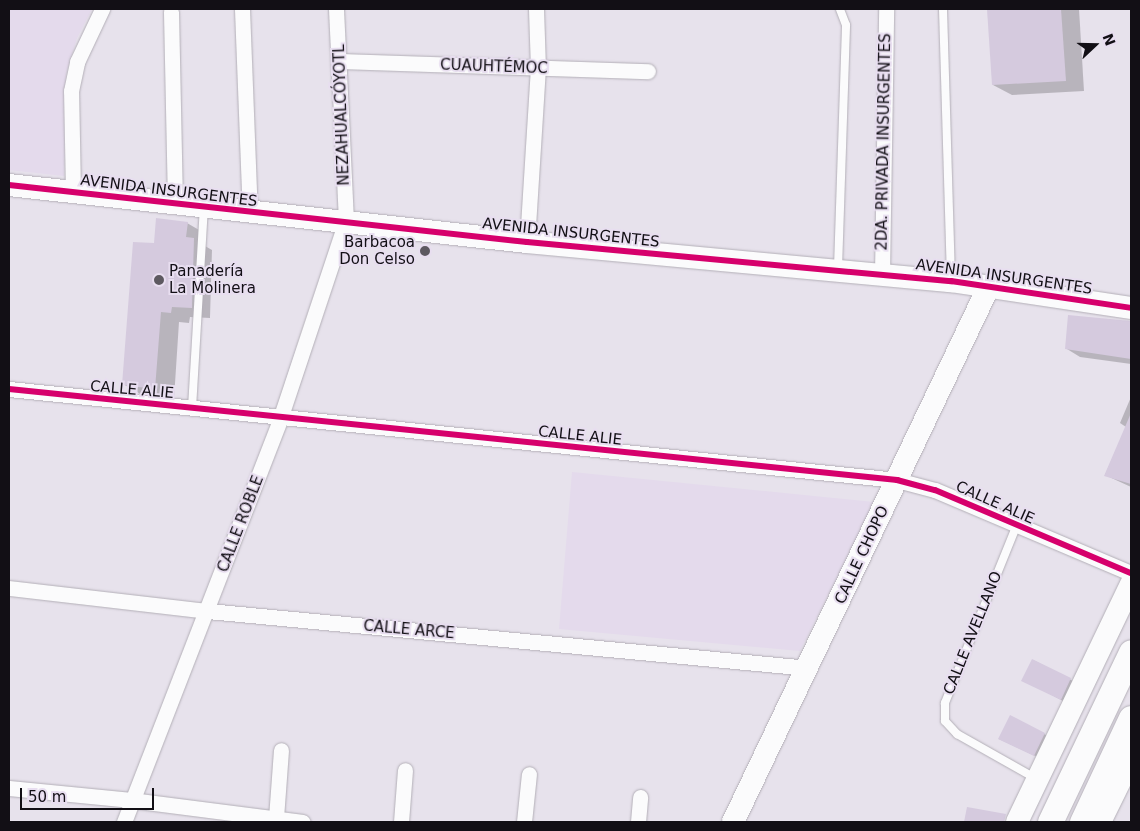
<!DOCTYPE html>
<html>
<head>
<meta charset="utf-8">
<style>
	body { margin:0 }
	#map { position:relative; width:1140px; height:831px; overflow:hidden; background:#e7e2ec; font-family:"DejaVu Sans",sans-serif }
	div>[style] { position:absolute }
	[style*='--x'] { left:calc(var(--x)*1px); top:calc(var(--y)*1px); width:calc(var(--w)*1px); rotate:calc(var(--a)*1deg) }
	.built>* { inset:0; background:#e4daec }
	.shadow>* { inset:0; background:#0003 }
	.building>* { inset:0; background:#d5cade }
	.roads { filter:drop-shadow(0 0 1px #b3afb7) drop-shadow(0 0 1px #b3afb7) }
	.lane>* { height:8px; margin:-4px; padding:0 4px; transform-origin:4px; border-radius:4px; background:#fbfbfc }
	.street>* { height:15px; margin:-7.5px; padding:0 7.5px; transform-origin:7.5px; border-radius:7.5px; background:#fbfbfc }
	.secondary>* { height:22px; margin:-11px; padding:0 11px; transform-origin:11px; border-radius:11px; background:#fbfbfc }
	.primary>* { height:25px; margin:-12.5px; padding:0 12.5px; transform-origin:12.5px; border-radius:12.5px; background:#fbfbfc }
	.cycleway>* { height:6px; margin:-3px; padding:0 3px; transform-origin:3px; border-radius:3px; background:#d6006c }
	.dots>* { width:14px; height:14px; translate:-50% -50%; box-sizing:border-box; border:2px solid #e8def0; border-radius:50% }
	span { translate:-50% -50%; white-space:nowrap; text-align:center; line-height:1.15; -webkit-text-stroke:4px #e8def0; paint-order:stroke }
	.street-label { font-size:15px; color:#120f15 }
	.poi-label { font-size:15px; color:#120f15 }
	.right { translate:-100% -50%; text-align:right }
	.left { translate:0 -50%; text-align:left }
	.frame { position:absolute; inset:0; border:10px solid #120f15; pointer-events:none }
	.north { position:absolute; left:1070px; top:20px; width:50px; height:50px; -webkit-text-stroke:4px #e8def0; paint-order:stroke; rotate:69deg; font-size:14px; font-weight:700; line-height:20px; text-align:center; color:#120f15 }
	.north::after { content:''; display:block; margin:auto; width:18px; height:22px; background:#120f15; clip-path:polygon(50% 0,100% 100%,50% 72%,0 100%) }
	.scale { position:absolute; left:20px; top:788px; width:134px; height:22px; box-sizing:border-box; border:2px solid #120f15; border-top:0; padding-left:6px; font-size:15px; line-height:18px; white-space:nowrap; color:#120f15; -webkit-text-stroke:4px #e8def0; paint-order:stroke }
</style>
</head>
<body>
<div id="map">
	<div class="built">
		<div style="clip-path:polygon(9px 9px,92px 9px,77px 38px,66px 74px,64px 176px,9px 170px)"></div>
		<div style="clip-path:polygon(572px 472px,874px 502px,800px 651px,559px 629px)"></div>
	</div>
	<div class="shadow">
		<div style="clip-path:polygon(989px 9px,1079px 9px,1084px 91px,1012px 95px,993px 85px)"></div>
		<div style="clip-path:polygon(187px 223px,206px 234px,205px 246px,212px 250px,210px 318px,190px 317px,189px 323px,179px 322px,174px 399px,142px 395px,123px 384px,155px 245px)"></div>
		<div style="clip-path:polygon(1070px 316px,1131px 322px,1131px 364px,1080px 357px,1067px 349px)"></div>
		<div style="clip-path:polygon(1131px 397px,1131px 487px,1105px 475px,1126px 427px,1120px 423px)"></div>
		<div style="clip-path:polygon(1033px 660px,1075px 682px,1065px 702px,1027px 682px)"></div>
		<div style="clip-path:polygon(1010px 717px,1054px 739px,1044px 760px,999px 739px)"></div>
	</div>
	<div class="building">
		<div style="clip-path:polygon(987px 9px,1061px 9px,1066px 81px,992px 85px)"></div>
		<div style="clip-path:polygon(156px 218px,188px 222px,186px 237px,194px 238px,192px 308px,172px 307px,171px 313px,161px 312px,155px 389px,122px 385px,133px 242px,154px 243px)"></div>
		<div style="clip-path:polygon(1068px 315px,1131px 321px,1131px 359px,1065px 349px)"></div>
		<div style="clip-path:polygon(1131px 413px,1131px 484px,1104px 476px)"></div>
		<div style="clip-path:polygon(1032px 659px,1071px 678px,1061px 700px,1021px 681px)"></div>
		<div style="clip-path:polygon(1010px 715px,1045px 733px,1034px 756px,998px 739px)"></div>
		<div style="clip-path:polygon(967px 807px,1006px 814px,1004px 822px,964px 822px)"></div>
	</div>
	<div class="roads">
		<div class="lane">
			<div style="--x:943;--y:9;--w:270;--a:88.3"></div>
			<div style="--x:838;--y:268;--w:243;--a:-88.1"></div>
			<div style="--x:846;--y:25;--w:17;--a:-111"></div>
			<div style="--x:192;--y:408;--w:200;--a:-86.6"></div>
			<div style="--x:1016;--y:527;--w:190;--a:112"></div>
			<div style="--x:945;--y:703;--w:18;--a:90"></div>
			<div style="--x:945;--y:721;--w:18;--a:47"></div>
			<div style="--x:957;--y:734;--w:90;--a:29.4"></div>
		</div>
		<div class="street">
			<div style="--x:242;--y:9;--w:204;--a:87.8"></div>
			<div style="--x:171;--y:12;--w:192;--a:88.8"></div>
			<div style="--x:340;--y:61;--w:308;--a:1.9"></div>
			<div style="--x:73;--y:192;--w:101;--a:-91.1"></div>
			<div style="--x:71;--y:91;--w:30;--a:-78"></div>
			<div style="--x:77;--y:62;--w:59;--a:-64.7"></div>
			<div style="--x:527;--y:242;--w:173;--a:-86.4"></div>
			<div style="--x:538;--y:69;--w:60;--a:-91.9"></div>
			<div style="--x:882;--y:275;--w:266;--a:-89.1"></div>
			<div style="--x:9;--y:389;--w:893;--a:5.85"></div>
			<div style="--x:897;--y:480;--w:39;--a:15"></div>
			<div style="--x:935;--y:490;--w:213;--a:23"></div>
			<div style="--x:9;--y:588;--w:200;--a:6.6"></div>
			<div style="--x:208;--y:611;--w:604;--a:5.42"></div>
			<div style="--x:9;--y:788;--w:123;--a:5.6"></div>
			<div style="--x:131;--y:800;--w:173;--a:7.3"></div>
			<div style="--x:276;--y:818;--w:68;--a:-85.8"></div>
			<div style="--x:124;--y:822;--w:432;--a:-68.8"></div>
			<div style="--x:280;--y:419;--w:209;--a:-71.6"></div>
			<div style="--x:346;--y:221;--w:212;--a:-92.7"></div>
			<div style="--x:401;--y:822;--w:52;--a:-85.6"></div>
			<div style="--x:524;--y:822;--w:48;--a:-84.1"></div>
			<div style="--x:638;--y:822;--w:25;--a:-85"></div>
		</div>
		<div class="secondary">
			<div style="--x:9;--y:185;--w:521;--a:6.28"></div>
			<div style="--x:527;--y:242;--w:426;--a:5.3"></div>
			<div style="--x:951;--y:281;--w:182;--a:8.5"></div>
			<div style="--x:733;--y:822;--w:594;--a:-64.47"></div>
			<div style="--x:1017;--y:822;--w:264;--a:-64.4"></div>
			<div style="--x:1100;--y:822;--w:70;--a:-63.8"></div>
		</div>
		<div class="primary">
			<div style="--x:1050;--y:822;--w:188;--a:-64.5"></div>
			<div style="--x:1082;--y:822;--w:115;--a:-64.8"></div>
		</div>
	</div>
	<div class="cycleway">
		<div style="--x:9;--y:185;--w:521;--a:6.28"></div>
		<div style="--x:527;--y:242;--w:426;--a:5.3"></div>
		<div style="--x:951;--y:281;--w:182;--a:8.5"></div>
		<div style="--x:9;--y:389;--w:893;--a:5.85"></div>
		<div style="--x:897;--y:480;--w:39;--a:15"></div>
		<div style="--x:935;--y:490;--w:213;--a:23"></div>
	</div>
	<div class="dots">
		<div style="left:425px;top:251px;background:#5d5960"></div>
		<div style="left:159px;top:280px;background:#5d5960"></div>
	</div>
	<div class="street-label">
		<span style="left:494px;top:67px;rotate:2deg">CUAUHTÉMOC</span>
		<span style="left:342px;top:115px;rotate:-92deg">NEZAHUALCÓYOTL</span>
		<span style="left:884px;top:142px;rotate:-89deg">2DA. PRIVADA INSURGENTES</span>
		<span style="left:169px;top:191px;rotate:7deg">AVENIDA INSURGENTES</span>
		<span style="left:571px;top:233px;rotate:6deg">AVENIDA INSURGENTES</span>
		<span style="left:1004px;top:277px;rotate:8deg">AVENIDA INSURGENTES</span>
		<span style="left:132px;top:390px;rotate:5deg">CALLE ALIE</span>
		<span style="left:580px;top:436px;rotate:6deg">CALLE ALIE</span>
		<span style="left:995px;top:503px;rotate:24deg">CALLE ALIE</span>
		<span style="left:241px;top:524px;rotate:-69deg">CALLE ROBLE</span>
		<span style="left:862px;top:555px;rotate:-65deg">CALLE CHOPO</span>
		<span style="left:409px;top:630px;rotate:5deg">CALLE ARCE</span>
		<span style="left:973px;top:633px;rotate:-68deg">CALLE AVELLANO</span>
	</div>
	<div class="poi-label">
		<span class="right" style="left:415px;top:251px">Barbacoa<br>Don Celso</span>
		<span class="left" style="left:169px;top:280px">Panadería<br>La Molinera</span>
	</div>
	<div class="frame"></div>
	<div class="north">N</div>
	<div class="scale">50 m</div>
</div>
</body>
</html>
